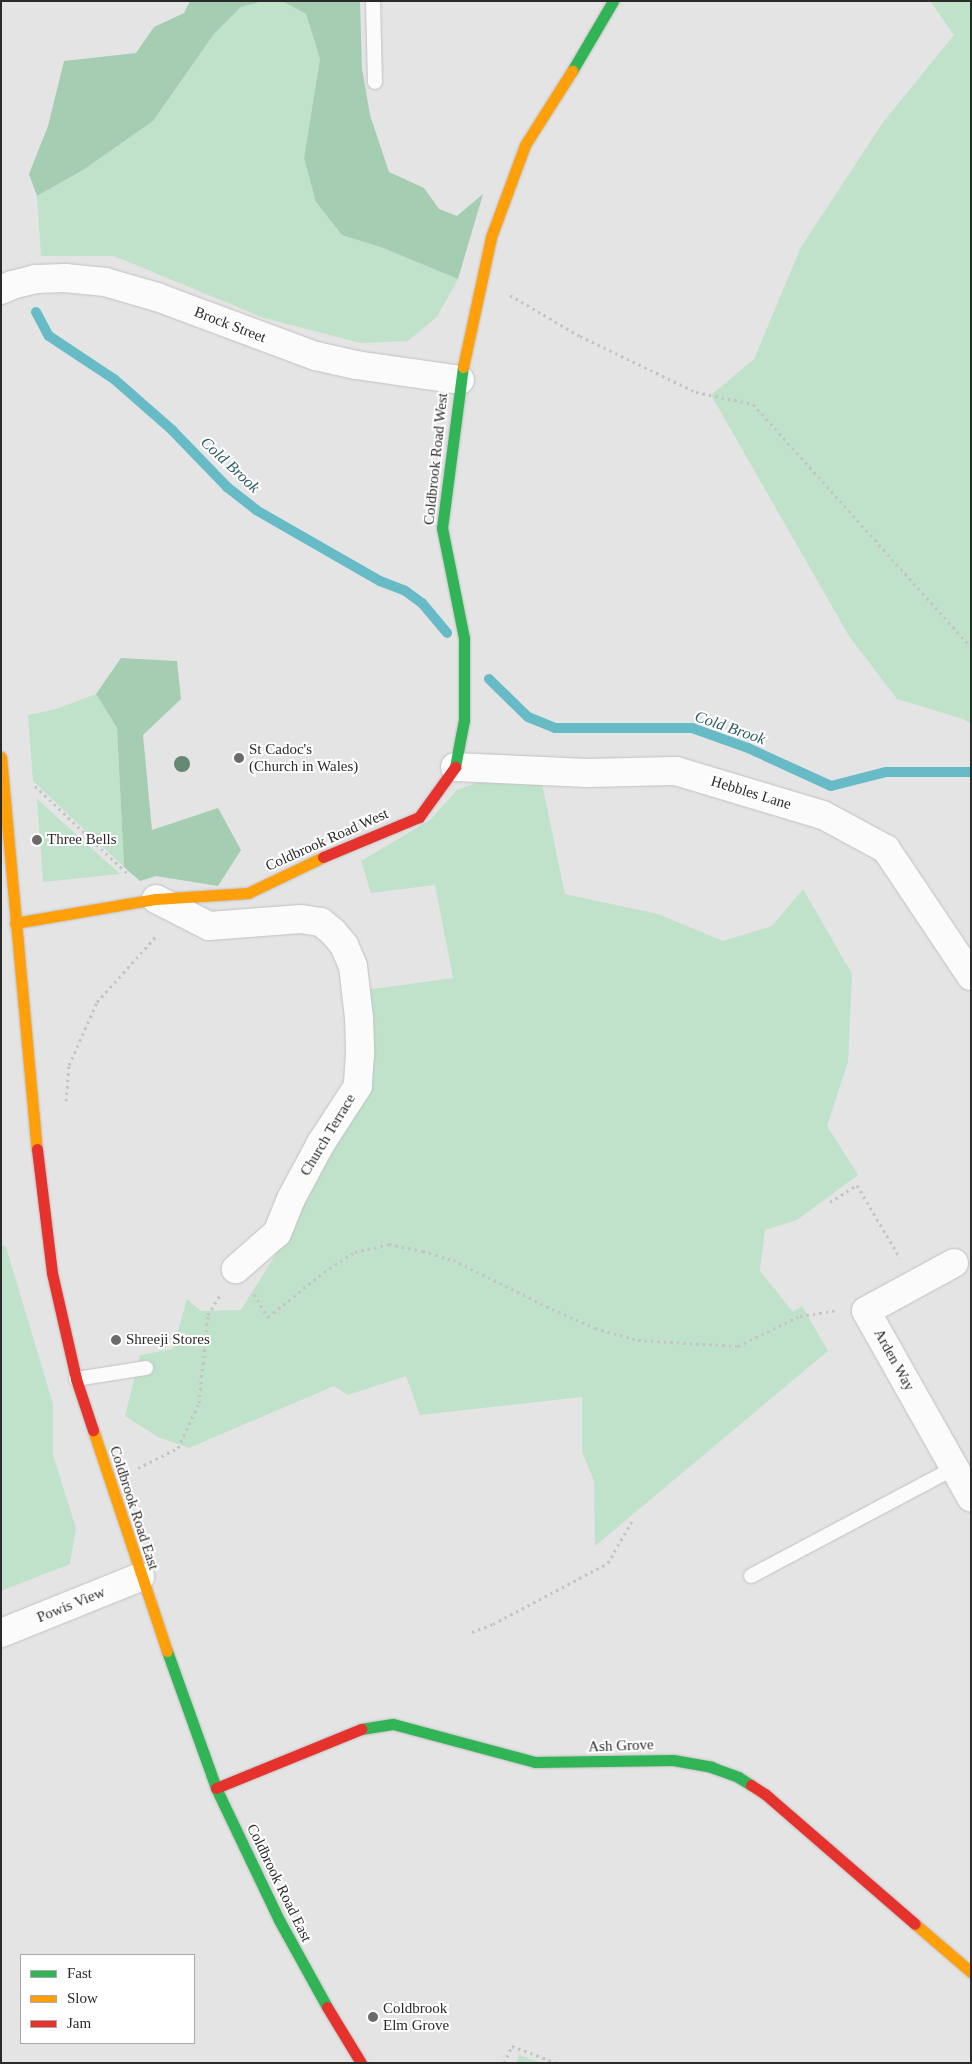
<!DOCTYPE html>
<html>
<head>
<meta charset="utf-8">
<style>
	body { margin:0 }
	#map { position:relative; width:972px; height:2064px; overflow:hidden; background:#e4e4e4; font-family:"Times New Roman",serif }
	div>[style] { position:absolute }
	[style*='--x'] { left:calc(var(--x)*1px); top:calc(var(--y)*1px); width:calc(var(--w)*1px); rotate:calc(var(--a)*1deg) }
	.green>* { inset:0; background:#c0e2ca }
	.forest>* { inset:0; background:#a5cdb1 }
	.stream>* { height:10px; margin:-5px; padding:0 5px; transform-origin:5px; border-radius:5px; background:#67bbc7 }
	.path>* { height:3px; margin-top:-1.5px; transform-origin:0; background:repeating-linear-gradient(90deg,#c4c4c4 0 2.5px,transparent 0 6.5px) }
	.roads { filter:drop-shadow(0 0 1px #c1c1c1) drop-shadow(0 0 1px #c1c1c1) }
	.lane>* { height:14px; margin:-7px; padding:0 7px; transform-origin:7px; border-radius:7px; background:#fbfbfb }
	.street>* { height:28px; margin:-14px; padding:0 14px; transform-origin:14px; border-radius:14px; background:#fbfbfb }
	.fast>* { height:11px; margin:-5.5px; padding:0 5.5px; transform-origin:5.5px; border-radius:5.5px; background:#30b455 }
	.slow>* { height:11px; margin:-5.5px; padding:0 5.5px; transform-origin:5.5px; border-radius:5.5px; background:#ff9f0a }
	.jam>* { height:11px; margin:-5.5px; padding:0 5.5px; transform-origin:5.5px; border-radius:5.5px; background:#e5322d }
	.trees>* { width:16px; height:16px; margin:-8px; border-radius:50%; background:#678674 }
	.dots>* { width:14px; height:14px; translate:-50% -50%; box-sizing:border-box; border:2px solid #fff; border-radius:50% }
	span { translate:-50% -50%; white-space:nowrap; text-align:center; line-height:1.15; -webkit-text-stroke:4px #fff; paint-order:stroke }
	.street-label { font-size:15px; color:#2a2a2b }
	.poi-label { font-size:15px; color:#2a2a2b }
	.left { translate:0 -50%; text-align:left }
	.water-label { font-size:16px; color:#2b5c63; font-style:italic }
	.frame { position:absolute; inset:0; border:2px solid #2a2a2b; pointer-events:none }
	.legend { position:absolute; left:20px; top:1954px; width:175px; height:90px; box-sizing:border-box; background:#fff; border:1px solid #aaa; margin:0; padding:6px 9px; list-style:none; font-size:15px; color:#2a2a2b }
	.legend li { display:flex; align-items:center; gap:10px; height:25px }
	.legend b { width:25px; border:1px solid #aaa }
</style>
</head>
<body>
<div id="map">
	<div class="green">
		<div style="clip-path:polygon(263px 1px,282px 1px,306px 14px,320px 59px,304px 158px,342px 235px,383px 248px,458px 279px,437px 317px,408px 341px,361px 343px,264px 318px,114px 256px,41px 256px,37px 196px,83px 170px,153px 121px,214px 34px,241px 7px)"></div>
		<div style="clip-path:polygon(930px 1px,971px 1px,971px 724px,963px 719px,897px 699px,849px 636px,711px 395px,754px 359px,801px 247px,884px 121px,954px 35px)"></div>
		<div style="clip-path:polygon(96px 694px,117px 728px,124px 867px,33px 781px,28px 715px,56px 709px)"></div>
		<div style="clip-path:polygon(478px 782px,542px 784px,565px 894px,658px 914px,723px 941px,772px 926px,803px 889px,852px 974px,848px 1062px,827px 1126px,858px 1175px,797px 1220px,765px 1230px,760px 1271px,793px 1312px,802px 1306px,828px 1351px,595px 1546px,594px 1481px,582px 1452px,582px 1397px,420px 1415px,406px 1376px,348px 1395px,334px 1386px,189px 1448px,158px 1437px,125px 1416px,140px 1355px,173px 1349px,187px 1299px,201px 1311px,241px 1310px,282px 1244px,337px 1135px,366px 990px,453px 978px,435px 885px,371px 893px,361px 861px,430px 820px,457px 790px)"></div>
		<div style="clip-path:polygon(37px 799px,120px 874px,43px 882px)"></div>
		<div style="clip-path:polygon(1px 1245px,6px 1247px,53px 1404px,53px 1455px,76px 1528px,70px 1564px,1px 1591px)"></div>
		<div style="clip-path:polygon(519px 2055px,541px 2063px,516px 2063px)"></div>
	</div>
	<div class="forest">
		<div style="clip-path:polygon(190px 1px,263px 1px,241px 7px,214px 34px,153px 121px,83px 170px,37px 196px,29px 174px,48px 126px,64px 61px,136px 53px,154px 27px,184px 13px)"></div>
		<div style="clip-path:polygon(282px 1px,360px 1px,362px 68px,370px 115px,389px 172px,424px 188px,439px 209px,457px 216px,483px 194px,458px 279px,383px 248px,342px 235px,316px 202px,304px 158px,320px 59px,306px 14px)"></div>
		<div style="clip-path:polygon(121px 658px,177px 661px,181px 699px,143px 735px,152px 830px,218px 808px,241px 850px,218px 886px,156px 876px,140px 881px,124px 867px,117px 728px,96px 694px)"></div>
	</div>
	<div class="stream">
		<div style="--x:36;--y:312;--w:27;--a:62"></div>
		<div style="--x:49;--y:336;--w:78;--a:33.5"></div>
		<div style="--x:114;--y:379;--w:77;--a:41.3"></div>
		<div style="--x:172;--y:430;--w:79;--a:46"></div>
		<div style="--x:227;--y:487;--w:37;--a:38"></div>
		<div style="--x:256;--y:510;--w:143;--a:29.8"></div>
		<div style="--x:380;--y:581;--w:26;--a:21"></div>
		<div style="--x:404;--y:590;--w:22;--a:36"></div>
		<div style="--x:422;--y:603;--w:39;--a:50"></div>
		<div style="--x:489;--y:679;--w:54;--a:44.3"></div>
		<div style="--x:528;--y:717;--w:29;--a:22"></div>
		<div style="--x:555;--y:728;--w:137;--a:0"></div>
		<div style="--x:692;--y:728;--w:59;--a:19.7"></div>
		<div style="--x:748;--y:748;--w:91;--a:24.6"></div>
		<div style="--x:831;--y:786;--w:57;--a:-14.3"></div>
		<div style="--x:886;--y:772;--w:85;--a:0"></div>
	</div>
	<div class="path">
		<div style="--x:510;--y:295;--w:81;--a:30.4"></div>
		<div style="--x:580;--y:336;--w:129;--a:25.8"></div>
		<div style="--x:696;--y:392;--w:58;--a:11.9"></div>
		<div style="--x:753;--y:404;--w:326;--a:48.1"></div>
		<div style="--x:35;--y:786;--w:127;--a:43.4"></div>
		<div style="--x:66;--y:1101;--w:36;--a:-85"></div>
		<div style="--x:69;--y:1065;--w:69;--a:-66"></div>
		<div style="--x:97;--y:1002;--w:91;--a:-48.1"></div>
		<div style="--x:830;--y:1202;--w:32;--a:-32"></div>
		<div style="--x:857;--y:1185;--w:85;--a:59.5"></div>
		<div style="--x:254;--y:1294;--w:27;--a:59"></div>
		<div style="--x:268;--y:1317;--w:72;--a:-38.8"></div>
		<div style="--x:324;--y:1272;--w:37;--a:-33"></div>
		<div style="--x:355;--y:1252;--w:35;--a:-13"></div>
		<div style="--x:389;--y:1244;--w:35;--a:12"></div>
		<div style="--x:423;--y:1251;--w:31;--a:17"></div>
		<div style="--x:453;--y:1260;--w:110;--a:26.3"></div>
		<div style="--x:552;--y:1309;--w:47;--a:23.8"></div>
		<div style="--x:595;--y:1328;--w:45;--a:15.6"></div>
		<div style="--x:638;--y:1340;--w:100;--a:3.4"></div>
		<div style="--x:738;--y:1346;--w:69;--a:-25.8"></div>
		<div style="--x:800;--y:1316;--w:36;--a:-9"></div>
		<div style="--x:138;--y:1468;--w:45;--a:-26.6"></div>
		<div style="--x:178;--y:1448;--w:50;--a:-65"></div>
		<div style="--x:199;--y:1403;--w:88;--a:-84.2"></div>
		<div style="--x:208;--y:1315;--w:23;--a:-59"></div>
		<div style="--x:472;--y:1632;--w:22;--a:-21"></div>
		<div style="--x:493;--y:1624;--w:130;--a:-27.9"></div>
		<div style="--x:608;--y:1563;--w:48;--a:-60.3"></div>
		<div style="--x:504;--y:2063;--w:19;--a:-65"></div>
		<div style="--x:512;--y:2046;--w:48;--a:20.7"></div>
	</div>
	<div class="roads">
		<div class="lane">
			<div style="--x:373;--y:1;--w:81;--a:88.6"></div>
			<div style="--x:76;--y:1379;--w:71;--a:-8.9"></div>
			<div style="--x:751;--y:1576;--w:230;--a:-28"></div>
		</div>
		<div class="street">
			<div style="--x:1;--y:290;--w:12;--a:-24"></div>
			<div style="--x:12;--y:285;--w:25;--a:-14"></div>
			<div style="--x:36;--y:279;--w:29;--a:-2"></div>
			<div style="--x:65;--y:278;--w:40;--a:5.7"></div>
			<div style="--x:105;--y:282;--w:54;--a:16.1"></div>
			<div style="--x:157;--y:297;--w:170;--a:20.4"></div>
			<div style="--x:316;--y:356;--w:41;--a:12.7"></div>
			<div style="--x:356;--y:365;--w:105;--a:8.2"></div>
			<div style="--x:455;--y:767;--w:132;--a:2.6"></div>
			<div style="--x:587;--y:773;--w:89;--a:-1.3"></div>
			<div style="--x:676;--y:771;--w:153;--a:16.7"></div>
			<div style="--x:823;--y:815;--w:72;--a:28.4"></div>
			<div style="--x:886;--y:849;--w:153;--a:56.2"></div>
			<div style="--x:156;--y:899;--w:59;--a:27"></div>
			<div style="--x:209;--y:926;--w:92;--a:-4.4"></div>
			<div style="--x:301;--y:919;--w:20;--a:9"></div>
			<div style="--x:321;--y:922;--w:16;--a:40"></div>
			<div style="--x:333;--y:932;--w:17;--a:50"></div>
			<div style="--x:344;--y:945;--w:23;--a:67"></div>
			<div style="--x:353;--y:966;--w:52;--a:83.4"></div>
			<div style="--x:359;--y:1018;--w:36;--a:88"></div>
			<div style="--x:360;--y:1054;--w:32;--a:94"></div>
			<div style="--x:358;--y:1086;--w:68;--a:123"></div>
			<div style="--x:321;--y:1143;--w:64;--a:118.2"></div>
			<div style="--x:291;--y:1199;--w:37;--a:112"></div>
			<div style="--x:277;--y:1233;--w:55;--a:138.7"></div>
			<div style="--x:954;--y:1263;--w:100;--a:151.4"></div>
			<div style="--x:866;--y:1311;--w:214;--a:60.6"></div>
			<div style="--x:1;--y:1633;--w:150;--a:-21.9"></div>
		</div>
		<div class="fast">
			<div style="--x:572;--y:71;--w:81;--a:-59.6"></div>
			<div style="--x:455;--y:767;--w:48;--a:-79.2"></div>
			<div style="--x:464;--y:720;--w:82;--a:-90"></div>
			<div style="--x:464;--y:638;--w:112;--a:-101.3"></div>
			<div style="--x:442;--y:528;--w:162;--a:-82.6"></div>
			<div style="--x:167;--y:1651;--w:145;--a:70.3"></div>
			<div style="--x:216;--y:1788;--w:146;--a:64.5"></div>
			<div style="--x:279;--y:1920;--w:99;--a:61.1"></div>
			<div style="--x:361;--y:1729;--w:32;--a:-9"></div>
			<div style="--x:393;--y:1724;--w:147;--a:15"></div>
			<div style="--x:535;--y:1762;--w:138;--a:-0.8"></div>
			<div style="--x:673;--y:1760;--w:39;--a:10"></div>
			<div style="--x:711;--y:1767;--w:29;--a:20"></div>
			<div style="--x:738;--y:1777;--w:15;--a:32"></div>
		</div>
		<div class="slow">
			<div style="--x:463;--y:367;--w:133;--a:-77.8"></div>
			<div style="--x:491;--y:237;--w:98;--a:-69.7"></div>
			<div style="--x:525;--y:145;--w:88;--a:-57.6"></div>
			<div style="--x:1;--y:757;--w:394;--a:84.8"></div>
			<div style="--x:15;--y:923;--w:143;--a:-9.7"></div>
			<div style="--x:156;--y:899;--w:92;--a:-3.7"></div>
			<div style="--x:248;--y:893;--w:83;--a:-25.6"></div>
			<div style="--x:93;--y:1430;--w:233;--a:71.5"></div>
			<div style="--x:915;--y:1924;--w:74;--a:40.6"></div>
		</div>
		<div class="jam">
			<div style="--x:323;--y:857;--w:104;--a:-22.6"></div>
			<div style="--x:419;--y:817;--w:62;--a:-54.2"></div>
			<div style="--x:37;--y:1149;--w:125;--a:83.1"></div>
			<div style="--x:52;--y:1273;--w:109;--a:77.2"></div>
			<div style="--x:76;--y:1379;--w:54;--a:71.6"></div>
			<div style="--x:751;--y:1785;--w:17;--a:33"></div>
			<div style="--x:765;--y:1794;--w:198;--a:40.9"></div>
			<div style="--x:216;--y:1788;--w:157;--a:-22.1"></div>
			<div style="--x:327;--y:2007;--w:66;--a:58.7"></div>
		</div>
	</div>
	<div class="trees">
		<div style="left:182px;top:764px"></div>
	</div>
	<div class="dots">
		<div style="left:239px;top:758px;background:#6b6b6c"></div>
		<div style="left:37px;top:840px;background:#6b6b6c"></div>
		<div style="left:116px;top:1340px;background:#6b6b6c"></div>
		<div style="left:373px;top:2017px;background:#6b6b6c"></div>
	</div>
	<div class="street-label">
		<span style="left:230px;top:325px;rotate:21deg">Brock Street</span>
		<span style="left:436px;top:459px;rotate:-84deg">Coldbrook Road West</span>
		<span style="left:751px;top:793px;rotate:17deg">Hebbles Lane</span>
		<span style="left:327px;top:840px;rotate:-24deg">Coldbrook Road West</span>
		<span style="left:328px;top:1135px;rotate:-59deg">Church Terrace</span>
		<span style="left:894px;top:1360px;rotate:61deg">Arden Way</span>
		<span style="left:134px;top:1508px;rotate:72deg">Coldbrook Road East</span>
		<span style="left:71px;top:1605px;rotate:-22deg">Powis View</span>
		<span style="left:621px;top:1746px;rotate:-2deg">Ash Grove</span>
		<span style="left:279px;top:1883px;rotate:64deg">Coldbrook Road East</span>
	</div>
	<div class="poi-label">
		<span class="left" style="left:249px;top:758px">St Cadoc's<br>(Church in Wales)</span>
		<span class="left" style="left:47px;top:840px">Three Bells</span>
		<span class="left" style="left:126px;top:1340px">Shreeji Stores</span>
		<span class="left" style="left:383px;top:2017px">Coldbrook<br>Elm Grove</span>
	</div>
	<div class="water-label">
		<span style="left:230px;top:465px;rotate:43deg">Cold Brook</span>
		<span style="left:730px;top:728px;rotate:19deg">Cold Brook</span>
	</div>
	<div class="frame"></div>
	<ul class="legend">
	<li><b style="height:6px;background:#30b455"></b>Fast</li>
	<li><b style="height:6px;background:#ff9f0a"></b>Slow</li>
	<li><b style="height:6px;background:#e5322d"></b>Jam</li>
	</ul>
</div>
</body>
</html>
